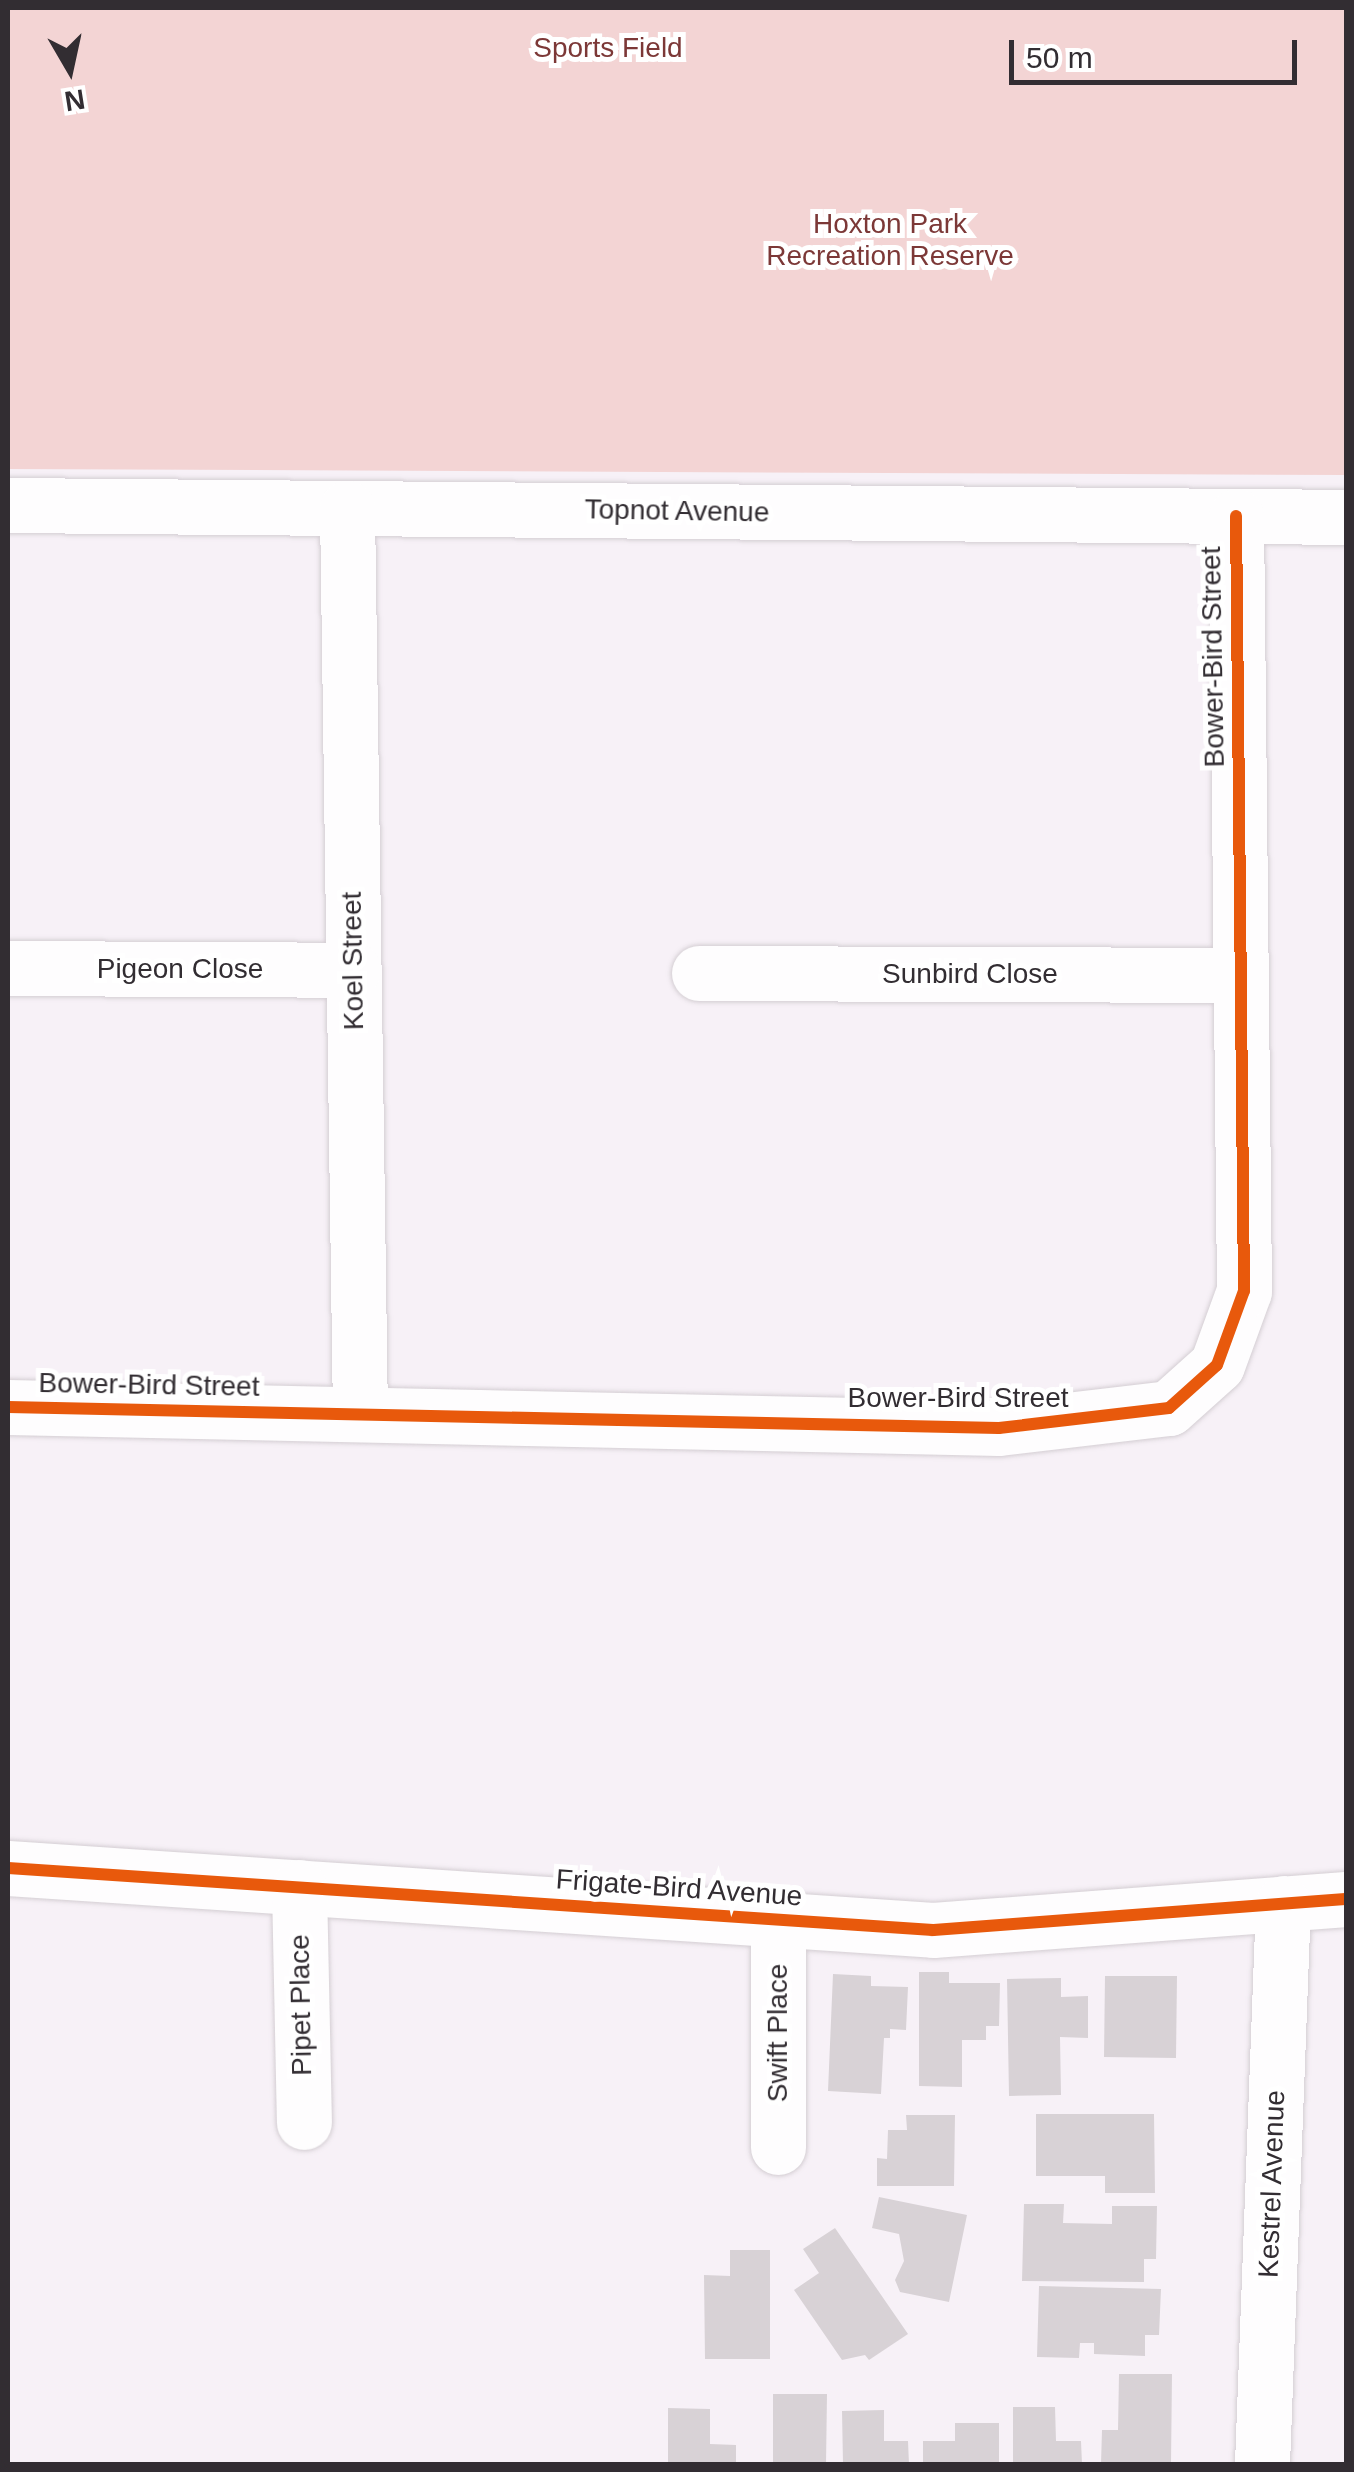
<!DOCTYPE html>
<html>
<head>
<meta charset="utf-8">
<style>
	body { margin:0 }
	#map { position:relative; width:1354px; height:2472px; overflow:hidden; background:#f7f1f7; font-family:Arial,sans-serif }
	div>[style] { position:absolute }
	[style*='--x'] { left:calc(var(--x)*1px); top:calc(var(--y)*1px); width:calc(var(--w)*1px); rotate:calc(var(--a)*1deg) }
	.green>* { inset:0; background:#f3d4d4 }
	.building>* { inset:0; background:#d8d2d6 }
	.roads { filter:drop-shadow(0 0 2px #d4ced3) drop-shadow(0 0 2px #d4ced3) }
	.minor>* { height:55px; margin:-27.5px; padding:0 27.5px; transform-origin:27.5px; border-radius:27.5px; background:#fefdfe }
	.cycleway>* { height:12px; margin:-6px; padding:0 6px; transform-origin:6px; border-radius:6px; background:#e8590c }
	span { translate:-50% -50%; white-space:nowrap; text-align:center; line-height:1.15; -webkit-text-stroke:10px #fff; paint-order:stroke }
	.park-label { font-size:28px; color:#7c3837 }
	.street-label { font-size:28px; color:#322d32 }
	.frame { position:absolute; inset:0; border:10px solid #322d32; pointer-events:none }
	.north { position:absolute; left:20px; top:20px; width:100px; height:100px; -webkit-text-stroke:8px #fff; paint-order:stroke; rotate:171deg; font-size:28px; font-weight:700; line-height:40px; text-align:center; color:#322d32 }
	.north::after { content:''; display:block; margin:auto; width:35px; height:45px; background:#322d32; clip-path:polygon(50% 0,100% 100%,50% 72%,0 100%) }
	.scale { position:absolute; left:1009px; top:40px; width:288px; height:45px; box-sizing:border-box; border:5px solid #322d32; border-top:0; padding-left:12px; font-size:30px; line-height:35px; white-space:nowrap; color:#322d32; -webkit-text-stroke:8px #fff; paint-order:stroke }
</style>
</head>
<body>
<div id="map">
	<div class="green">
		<div style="clip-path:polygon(8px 8px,1346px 8px,1346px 475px,8px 469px)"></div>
	</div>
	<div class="building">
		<div style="clip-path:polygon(919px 1972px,949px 1972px,949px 1983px,1000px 1983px,999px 2026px,986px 2026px,986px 2040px,962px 2040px,962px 2087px,919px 2086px)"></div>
		<div style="clip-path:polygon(833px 1974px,871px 1976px,871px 1986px,908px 1987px,906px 2030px,890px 2029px,890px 2038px,884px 2038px,881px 2094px,828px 2091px)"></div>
		<div style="clip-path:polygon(1105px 1976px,1177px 1976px,1176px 2058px,1104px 2057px)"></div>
		<div style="clip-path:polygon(1061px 1978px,1061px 1997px,1088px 1996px,1088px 2038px,1060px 2037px,1061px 2095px,1009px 2096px,1007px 1979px)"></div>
		<div style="clip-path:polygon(1036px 2114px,1154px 2114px,1155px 2193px,1105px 2193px,1105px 2176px,1036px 2176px)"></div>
		<div style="clip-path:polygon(906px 2115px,955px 2115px,954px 2186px,877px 2186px,877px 2158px,887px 2159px,888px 2130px,907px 2130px)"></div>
		<div style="clip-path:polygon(879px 2197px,967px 2215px,949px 2302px,900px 2292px,895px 2280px,904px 2261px,899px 2234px,872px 2228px)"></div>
		<div style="clip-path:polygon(1024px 2204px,1064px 2204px,1063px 2223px,1112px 2224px,1112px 2206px,1157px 2206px,1156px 2259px,1144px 2259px,1144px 2282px,1022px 2281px)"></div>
		<div style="clip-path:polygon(835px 2228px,908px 2334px,869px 2360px,865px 2355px,842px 2360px,794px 2290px,819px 2273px,803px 2249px)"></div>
		<div style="clip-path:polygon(730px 2250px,770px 2250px,770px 2359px,705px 2359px,704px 2275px,730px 2276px)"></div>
		<div style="clip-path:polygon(1039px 2286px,1161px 2289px,1159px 2335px,1145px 2335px,1145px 2356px,1094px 2354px,1094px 2343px,1080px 2343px,1079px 2358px,1037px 2357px)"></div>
		<div style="clip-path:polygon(1119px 2374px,1172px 2374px,1171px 2464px,1101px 2464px,1102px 2430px,1118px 2430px)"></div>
		<div style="clip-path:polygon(773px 2394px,827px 2394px,826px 2464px,773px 2464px)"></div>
		<div style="clip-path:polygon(1013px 2407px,1055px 2407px,1056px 2441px,1081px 2441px,1082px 2464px,1013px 2464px)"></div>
		<div style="clip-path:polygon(668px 2408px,710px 2409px,710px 2444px,736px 2445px,736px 2464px,668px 2464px)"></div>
		<div style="clip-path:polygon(884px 2410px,884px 2441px,908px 2441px,909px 2464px,843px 2464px,842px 2411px)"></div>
		<div style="clip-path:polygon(955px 2423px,999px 2423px,999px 2464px,923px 2464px,923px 2441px,955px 2441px)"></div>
	</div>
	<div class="roads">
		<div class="minor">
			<div style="--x:8;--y:505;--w:1338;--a:0.51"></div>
			<div style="--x:347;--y:508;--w:906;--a:89.18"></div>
			<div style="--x:8;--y:968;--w:345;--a:0.3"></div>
			<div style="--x:699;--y:973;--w:542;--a:0.21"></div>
			<div style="--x:8;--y:1407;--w:991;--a:1.21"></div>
			<div style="--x:999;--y:1428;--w:171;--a:-6.7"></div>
			<div style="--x:1169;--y:1408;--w:64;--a:-41.9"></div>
			<div style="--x:1217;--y:1365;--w:79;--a:-70"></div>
			<div style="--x:1244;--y:1291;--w:775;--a:-90.59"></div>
			<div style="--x:8;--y:1868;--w:927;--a:3.83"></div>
			<div style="--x:933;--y:1930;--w:414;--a:-4.3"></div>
			<div style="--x:299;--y:1887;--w:235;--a:88.8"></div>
			<div style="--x:778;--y:1919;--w:228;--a:90"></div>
			<div style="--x:1262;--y:2464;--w:561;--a:-87.86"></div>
		</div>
	</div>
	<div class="cycleway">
		<div style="--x:8;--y:1407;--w:991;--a:1.21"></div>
		<div style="--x:999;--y:1428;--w:171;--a:-6.7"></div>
		<div style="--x:1169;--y:1408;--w:64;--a:-41.9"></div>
		<div style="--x:1217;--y:1365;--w:79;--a:-70"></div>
		<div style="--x:1244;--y:1291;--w:775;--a:-90.59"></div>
		<div style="--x:8;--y:1868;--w:927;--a:3.83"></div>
		<div style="--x:933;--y:1930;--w:414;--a:-4.3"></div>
	</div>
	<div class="park-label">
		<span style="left:608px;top:48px">Sports Field</span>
		<span style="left:890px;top:240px">Hoxton Park<br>Recreation Reserve</span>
	</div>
	<div class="street-label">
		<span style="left:677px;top:511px;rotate:1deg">Topnot Avenue</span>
		<span style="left:1213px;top:657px;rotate:-91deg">Bower-Bird Street</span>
		<span style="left:353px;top:961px;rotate:-91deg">Koel Street</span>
		<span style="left:180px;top:969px">Pigeon Close</span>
		<span style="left:970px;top:974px">Sunbird Close</span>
		<span style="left:149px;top:1385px;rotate:1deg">Bower-Bird Street</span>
		<span style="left:958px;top:1398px">Bower-Bird Street</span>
		<span style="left:679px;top:1888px;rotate:4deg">Frigate-Bird Avenue</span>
		<span style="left:301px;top:2005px;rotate:-91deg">Pipet Place</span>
		<span style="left:778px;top:2033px;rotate:-90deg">Swift Place</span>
		<span style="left:1272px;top:2184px;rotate:-88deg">Kestrel Avenue</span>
	</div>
	<div class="frame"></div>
	<div class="north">N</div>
	<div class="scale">50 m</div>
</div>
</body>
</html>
